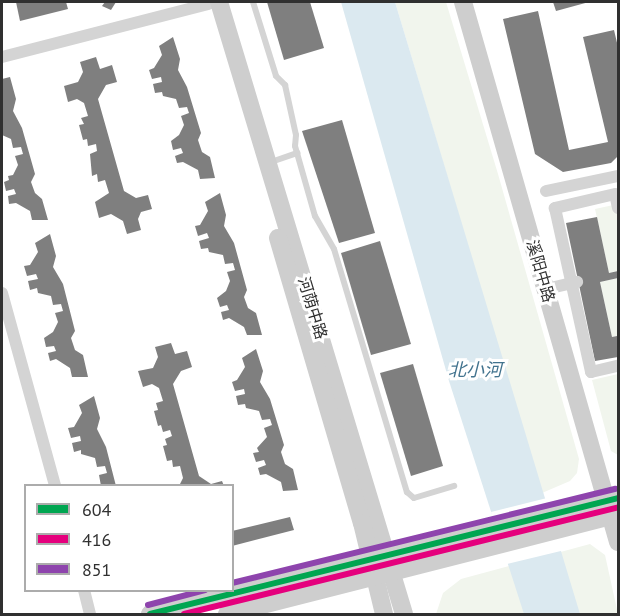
<!DOCTYPE html>
<html>
<head>
<meta charset="utf-8">
<style>
	body { margin:0 }
	#map { position:relative; width:620px; height:616px; overflow:hidden; background:#fff; font-family:"PT Sans","Noto Sans SC",sans-serif }
	div>[style] { position:absolute }
	[style*='--x'] { left:calc(var(--x)*1px); top:calc(var(--y)*1px); width:calc(var(--w)*1px); rotate:calc(var(--a)*1deg) }
	.green>* { inset:0; background:#f1f5ed }
	.water>* { inset:0; background:#dbe9f0 }
	.pier>* { inset:0; background:#fff }
	.building>* { inset:0; background:#7f7f7f }
	.lane>* { height:6px; margin:-3px; padding:0 3px; transform-origin:3px; border-radius:3px; background:#d4d4d4 }
	.street>* { height:12px; margin:-6px; padding:0 6px; transform-origin:6px; border-radius:6px; background:#d4d4d4 }
	.secondary>* { height:18px; margin:-9px; padding:0 9px; transform-origin:9px; border-radius:9px; background:#cecece }
	.bus-1>* { height:6px; margin:-3px; padding:0 3px; transform-origin:3px; border-radius:3px; background:#00a651 }
	.bus-2>* { height:6px; margin:-3px; padding:0 3px; transform-origin:3px; border-radius:3px; background:#e5007d }
	.bus-3>* { height:6px; margin:-3px; padding:0 3px; transform-origin:3px; border-radius:3px; background:#8e44ad }
	span { translate:-50% -50%; white-space:nowrap; text-align:center; line-height:1.15; -webkit-text-stroke:6px #fff; paint-order:stroke }
	.street-label { font-size:16px; color:#303030 }
	.water-label { font-size:18px; color:#42738e; font-style:italic }
	.frame { position:absolute; inset:0; border:3px solid #303030; pointer-events:none }
	.legend { position:absolute; left:24px; top:484px; width:210px; height:108px; box-sizing:border-box; background:#fff; border:2px solid #acacac; margin:0; padding:8px 10px; list-style:none; font-size:18px; color:#303030 }
	.legend li { display:flex; align-items:center; gap:12px; height:30px }
	.legend b { width:30px; border:2px solid #acacac }
</style>
</head>
<body>
<div id="map">
	<div class="green">
		<div style="clip-path:polygon(395px 2px,446px 2px,498px 174px,579px 459px,577px 473px,570px 481px,542px 493px)"></div>
		<div style="clip-path:polygon(618px 204px,618px 271px,609px 273px,595px 209px)"></div>
		<div style="clip-path:polygon(618px 278px,618px 341px,617px 336px,612px 337px,600px 282px)"></div>
		<div style="clip-path:polygon(618px 374px,618px 455px,611px 451px,592px 380px)"></div>
		<div style="clip-path:polygon(590px 544px,605px 555px,618px 614px,436px 614px,443px 593px,461px 579px)"></div>
	</div>
	<div class="water">
		<div style="clip-path:polygon(341px 2px,395px 2px,580px 614px,524px 614px,449px 381px)"></div>
	</div>
	<div class="pier">
		<div style="clip-path:polygon(547px 498px,565px 550px,507px 564px,491px 512px)"></div>
	</div>
	<div class="building">
		<div style="clip-path:polygon(16px 2px,66px 2px,68px 9px,20px 21px)"></div>
		<div style="clip-path:polygon(105px 2px,116px 2px,111px 10px,102px 6px)"></div>
		<div style="clip-path:polygon(267px 2px,310px 2px,324px 48px,284px 60px)"></div>
		<div style="clip-path:polygon(553px 2px,589px 2px,556px 11px)"></div>
		<div style="clip-path:polygon(538px 11px,569px 150px,608px 142px,583px 37px,614px 30px,618px 47px,618px 156px,611px 163px,563px 172px,535px 154px,503px 19px)"></div>
		<div style="clip-path:polygon(173px 37px,180px 59px,178px 70px,187px 87px,201px 133px,198px 140px,202px 152px,210px 157px,215px 178px,200px 179px,198px 170px,183px 162px,177px 163px,175px 156px,183px 153px,181px 148px,173px 150px,171px 141px,179px 135px,184px 125px,181px 116px,189px 113px,187px 107px,179px 108px,176px 99px,163px 96px,162px 92px,155px 93px,153px 84px,162px 82px,161px 77px,152px 79px,149px 70px,154px 68px,162px 55px,159px 46px)"></div>
		<div style="clip-path:polygon(96px 57px,100px 69px,112px 65px,117px 82px,106px 85px,98px 99px,124px 191px,136px 198px,148px 195px,152px 209px,141px 212px,138px 219px,141px 230px,127px 234px,123px 221px,111px 214px,99px 218px,95px 202px,109px 193px,105px 180px,98px 182px,97px 174px,92px 176px,90px 154px,97px 151px,96px 144px,88px 146px,87px 139px,83px 140px,79px 125px,84px 124px,81px 118px,88px 116px,84px 103px,77px 99px,68px 102px,64px 86px,78px 82px,83px 72px,80px 62px)"></div>
		<div style="clip-path:polygon(10px 77px,16px 99px,13px 111px,22px 128px,35px 174px,31px 182px,35px 193px,42px 199px,48px 220px,32px 220px,30px 211px,16px 203px,9px 204px,8px 196px,16px 194px,14px 189px,6px 191px,4px 182px,9px 180px,8px 176px,13px 175px,18px 165px,15px 156px,23px 154px,21px 147px,13px 148px,11px 139px,2px 135px,2px 79px)"></div>
		<div style="clip-path:polygon(342px 120px,375px 233px,339px 243px,302px 131px)"></div>
		<div style="clip-path:polygon(220px 193px,226px 215px,224px 226px,234px 243px,247px 290px,244px 297px,248px 308px,256px 313px,262px 335px,247px 335px,244px 327px,229px 318px,223px 320px,221px 312px,229px 310px,227px 305px,220px 307px,217px 298px,226px 291px,230px 281px,227px 272px,235px 270px,233px 263px,225px 264px,223px 255px,209px 252px,208px 248px,201px 249px,199px 241px,209px 238px,207px 233px,198px 236px,195px 226px,200px 225px,208px 211px,205px 202px)"></div>
		<div style="clip-path:polygon(597px 217px,609px 273px,618px 271px,618px 278px,600px 282px,612px 337px,617px 336px,618px 357px,595px 361px,566px 223px)"></div>
		<div style="clip-path:polygon(50px 234px,56px 256px,53px 267px,63px 284px,75px 331px,71px 338px,75px 350px,83px 355px,88px 377px,72px 377px,70px 368px,56px 359px,50px 361px,48px 353px,56px 351px,54px 346px,46px 347px,44px 338px,53px 332px,58px 322px,55px 313px,63px 311px,61px 304px,53px 305px,51px 296px,38px 293px,37px 288px,30px 290px,28px 281px,38px 279px,36px 274px,27px 276px,24px 266px,30px 265px,38px 252px,35px 243px)"></div>
		<div style="clip-path:polygon(380px 241px,411px 344px,371px 355px,341px 253px)"></div>
		<div style="clip-path:polygon(171px 343px,175px 354px,187px 351px,192px 367px,181px 371px,173px 384px,199px 476px,211px 484px,222px 481px,224px 486px,179px 486px,183px 478px,180px 466px,173px 467px,172px 460px,167px 461px,163px 446px,167px 445px,165px 439px,172px 436px,170px 430px,163px 432px,161px 425px,158px 426px,154px 411px,158px 410px,156px 403px,163px 401px,159px 388px,152px 384px,143px 387px,138px 371px,153px 368px,158px 357px,155px 347px)"></div>
		<div style="clip-path:polygon(256px 349px,263px 371px,260px 382px,270px 399px,284px 445px,281px 452px,285px 464px,293px 469px,298px 490px,283px 491px,281px 482px,266px 474px,260px 475px,258px 468px,266px 465px,264px 460px,256px 462px,253px 453px,259px 452px,257px 448px,267px 437px,264px 428px,272px 425px,270px 419px,262px 420px,259px 411px,246px 408px,245px 404px,238px 405px,236px 396px,245px 394px,244px 389px,235px 391px,232px 382px,237px 380px,245px 367px,242px 358px)"></div>
		<div style="clip-path:polygon(413px 364px,443px 466px,411px 476px,380px 373px)"></div>
		<div style="clip-path:polygon(94px 396px,100px 418px,97px 429px,106px 447px,116px 486px,101px 486px,99px 475px,107px 473px,105px 466px,97px 467px,95px 458px,81px 454px,81px 450px,74px 452px,72px 443px,81px 441px,80px 436px,71px 438px,68px 428px,74px 427px,82px 413px,79px 405px)"></div>
		<div style="clip-path:polygon(290px 517px,294px 530px,232px 546px,232px 531px)"></div>
	</div>
	<div class="lane">
		<div style="--x:253;--y:2;--w:77;--a:72.7"></div>
		<div style="--x:276;--y:76;--w:13;--a:45"></div>
		<div style="--x:285;--y:85;--w:51;--a:77.6"></div>
		<div style="--x:296;--y:135;--w:11;--a:95"></div>
		<div style="--x:295;--y:146;--w:73;--a:74.1"></div>
		<div style="--x:315;--y:216;--w:38;--a:60"></div>
		<div style="--x:334;--y:249;--w:254;--a:73.3"></div>
		<div style="--x:407;--y:492;--w:9;--a:41"></div>
		<div style="--x:414;--y:498;--w:42;--a:-16.7"></div>
		<div style="--x:271;--y:162;--w:28;--a:-19"></div>
	</div>
	<div class="street">
		<div style="--x:2;--y:57;--w:213;--a:-14.4"></div>
		<div style="--x:546;--y:191;--w:74;--a:-11.8"></div>
		<div style="--x:618;--y:208;--w:14;--a:-102"></div>
		<div style="--x:615;--y:194;--w:62;--a:166.9"></div>
		<div style="--x:555;--y:208;--w:168;--a:77.6"></div>
		<div style="--x:591;--y:372;--w:28;--a:-13"></div>
		<div style="--x:546;--y:289;--w:32;--a:-13"></div>
		<div style="--x:2;--y:293;--w:200;--a:74.6"></div>
		<div style="--x:84;--y:590;--w:25;--a:76"></div>
	</div>
	<div class="secondary">
		<div style="--x:219;--y:2;--w:639;--a:73.18"></div>
		<div style="--x:463;--y:2;--w:562;--a:73.98"></div>
		<div style="--x:278;--y:238;--w:297;--a:73.6"></div>
		<div style="--x:362;--y:523;--w:94;--a:76.4"></div>
		<div style="--x:150;--y:614;--w:203;--a:-14.6"></div>
		<div style="--x:346;--y:563;--w:277;--a:-13.3"></div>
		<div style="--x:227;--y:614;--w:404;--a:-14.3"></div>
	</div>
	<div class="bus-1">
		<div style="--x:150;--y:614;--w:482;--a:-13.9"></div>
	</div>
	<div class="bus-2">
		<div style="--x:184;--y:614;--w:447;--a:-13.8"></div>
	</div>
	<div class="bus-3">
		<div style="--x:232;--y:583;--w:395;--a:-13.8"></div>
		<div style="--x:148;--y:605;--w:59;--a:-14.7"></div>
	</div>
	<div class="street-label">
		<span style="left:541px;top:271px;rotate:74deg">溪阳中路</span>
		<span style="left:313px;top:308px;rotate:73deg">河荫中路</span>
	</div>
	<div class="water-label">
		<span style="left:475px;top:370px">北小河</span>
	</div>
	<div class="frame"></div>
	<ul class="legend">
	<li><b style="height:8px;background:#00a651"></b>604</li>
	<li><b style="height:8px;background:#e5007d"></b>416</li>
	<li><b style="height:8px;background:#8e44ad"></b>851</li>
	</ul>
</div>
</body>
</html>
